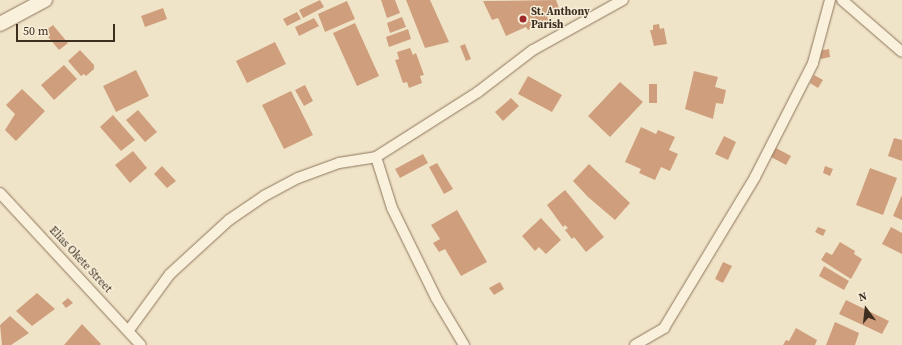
<!DOCTYPE html>
<html>
<head>
<meta charset="utf-8">
<style>
	body { margin:0 }
	#map { position:relative; width:902px; height:345px; overflow:hidden; background:#f0e4c8; font-family:"Source Serif 4",serif }
	div>[style] { position:absolute }
	[style*='--x'] { left:calc(var(--x)*1px); top:calc(var(--y)*1px); width:calc(var(--w)*1px); rotate:calc(var(--a)*1deg) }
	.building>* { inset:0; background:#cf9f7d }
	.roads { filter:drop-shadow(0 0 1px #8d765c) drop-shadow(0 0 1px #8d765c) }
	.street>* { height:10px; margin:-5px; padding:0 5px; transform-origin:5px; border-radius:5px; background:#faf1dc }
	.secondary>* { height:14px; margin:-7px; padding:0 7px; transform-origin:7px; border-radius:7px; background:#faf1dc }
	.dots>* { width:11px; height:11px; translate:-50% -50%; box-sizing:border-box; border:2px solid #f7eed8; border-radius:50% }
	span { translate:-50% -50%; white-space:nowrap; text-align:center; line-height:1.15; -webkit-text-stroke:3px #f7eed8; paint-order:stroke }
	.poi-label { font-size:11px; color:#3d2e20; font-weight:700 }
	.left { translate:0 -50%; text-align:left }
	.street-label { font-size:11px; color:#3d2e20 }
	.north { position:absolute; left:846px; top:289px; width:40px; height:40px; -webkit-text-stroke:3px #f7eed8; paint-order:stroke; rotate:345deg; font-size:11px; font-weight:700; line-height:16px; text-align:center; color:#3d2e20 }
	.north::after { content:''; display:block; margin:auto; width:14px; height:18px; background:#3d2e20; clip-path:polygon(50% 0,100% 100%,50% 72%,0 100%) }
	.scale { position:absolute; left:16px; top:24px; width:99px; height:18px; box-sizing:border-box; border:2px solid #3d2e20; border-top:0; padding-left:5px; font-size:12px; line-height:14px; white-space:nowrap; color:#3d2e20; -webkit-text-stroke:3px #f7eed8; paint-order:stroke }
</style>
</head>
<body>
<div id="map">
	<div class="building">
		<div style="clip-path:polygon(320px 0,324px 7px,303px 18px,299px 10px)"></div>
		<div style="clip-path:polygon(381px 0,395px 0,400px 13px,387px 18px)"></div>
		<div style="clip-path:polygon(406px 0,430px 0,449px 42px,425px 48px)"></div>
		<div style="clip-path:polygon(556px 0,560px 11px,547px 17px,549px 21px,528px 30px,526px 27px,506px 36px,498px 18px,492px 20px,483px 1px)"></div>
		<div style="clip-path:polygon(347px 1px,355px 19px,325px 32px,318px 14px)"></div>
		<div style="clip-path:polygon(163px 8px,167px 19px,145px 27px,141px 16px)"></div>
		<div style="clip-path:polygon(297px 12px,301px 19px,287px 26px,283px 19px)"></div>
		<div style="clip-path:polygon(402px 17px,406px 27px,390px 33px,387px 23px)"></div>
		<div style="clip-path:polygon(314px 18px,319px 26px,299px 36px,295px 27px)"></div>
		<div style="clip-path:polygon(355px 23px,379px 76px,357px 86px,333px 33px)"></div>
		<div style="clip-path:polygon(659px 24px,660px 29px,664px 28px,667px 44px,654px 46px,650px 30px,653px 30px,653px 25px)"></div>
		<div style="clip-path:polygon(53px 25px,68px 43px,59px 50px,44px 32px)"></div>
		<div style="clip-path:polygon(408px 29px,411px 39px,389px 47px,386px 37px)"></div>
		<div style="clip-path:polygon(275px 42px,286px 64px,247px 83px,236px 61px)"></div>
		<div style="clip-path:polygon(465px 44px,471px 59px,466px 61px,460px 46px)"></div>
		<div style="clip-path:polygon(410px 48px,413px 55px,416px 53px,424px 75px,420px 76px,422px 83px,409px 88px,407px 82px,403px 83px,395px 60px,399px 59px,397px 52px)"></div>
		<div style="clip-path:polygon(829px 49px,830px 57px,821px 59px,819px 51px)"></div>
		<div style="clip-path:polygon(80px 50px,94px 65px,94px 69px,86px 76px,84px 74px,81px 76px,68px 61px)"></div>
		<div style="clip-path:polygon(64px 65px,77px 79px,54px 100px,41px 85px)"></div>
		<div style="clip-path:polygon(136px 70px,149px 96px,116px 112px,103px 86px)"></div>
		<div style="clip-path:polygon(694px 71px,718px 77px,715px 87px,726px 90px,723px 104px,716px 103px,713px 119px,685px 109px)"></div>
		<div style="clip-path:polygon(814px 75px,823px 80px,818px 88px,810px 83px)"></div>
		<div style="clip-path:polygon(528px 76px,562px 95px,552px 112px,518px 94px)"></div>
		<div style="clip-path:polygon(620px 82px,643px 102px,610px 137px,588px 116px)"></div>
		<div style="clip-path:polygon(649px 84px,657px 84px,657px 103px,649px 103px)"></div>
		<div style="clip-path:polygon(305px 85px,313px 101px,304px 106px,295px 90px)"></div>
		<div style="clip-path:polygon(22px 89px,45px 111px,16px 141px,5px 130px,15px 114px,6px 105px)"></div>
		<div style="clip-path:polygon(291px 91px,313px 135px,284px 149px,262px 105px)"></div>
		<div style="clip-path:polygon(511px 98px,519px 106px,503px 121px,495px 112px)"></div>
		<div style="clip-path:polygon(138px 110px,157px 132px,145px 142px,126px 120px)"></div>
		<div style="clip-path:polygon(113px 115px,135px 140px,121px 151px,100px 127px)"></div>
		<div style="clip-path:polygon(641px 127px,656px 134px,658px 130px,675px 137px,669px 150px,678px 154px,670px 171px,661px 167px,655px 180px,639px 173px,641px 169px,625px 162px)"></div>
		<div style="clip-path:polygon(724px 136px,736px 142px,728px 160px,715px 154px)"></div>
		<div style="clip-path:polygon(894px 138px,902px 140px,902px 161px,888px 156px)"></div>
		<div style="clip-path:polygon(776px 148px,791px 156px,786px 165px,771px 157px)"></div>
		<div style="clip-path:polygon(133px 151px,147px 168px,130px 183px,115px 165px)"></div>
		<div style="clip-path:polygon(423px 154px,428px 163px,400px 178px,395px 169px)"></div>
		<div style="clip-path:polygon(437px 163px,453px 189px,444px 194px,429px 167px)"></div>
		<div style="clip-path:polygon(589px 164px,630px 203px,615px 220px,588px 197px,573px 181px)"></div>
		<div style="clip-path:polygon(162px 166px,176px 181px,167px 188px,154px 174px)"></div>
		<div style="clip-path:polygon(825px 166px,833px 169px,830px 176px,823px 173px)"></div>
		<div style="clip-path:polygon(870px 168px,897px 178px,883px 215px,856px 205px)"></div>
		<div style="clip-path:polygon(565px 190px,604px 237px,586px 252px,574px 237px,572px 239px,565px 230px,568px 228px,565px 225px,563px 227px,547px 205px)"></div>
		<div style="clip-path:polygon(902px 195px,902px 220px,893px 216px)"></div>
		<div style="clip-path:polygon(457px 210px,487px 262px,461px 276px,445px 249px,439px 252px,433px 243px,440px 239px,431px 225px)"></div>
		<div style="clip-path:polygon(541px 218px,561px 240px,546px 254px,539px 247px,535px 251px,522px 236px)"></div>
		<div style="clip-path:polygon(818px 227px,826px 230px,823px 236px,815px 232px)"></div>
		<div style="clip-path:polygon(891px 227px,902px 233px,902px 254px,882px 244px)"></div>
		<div style="clip-path:polygon(840px 242px,855px 251px,854px 254px,862px 259px,851px 279px,821px 260px,826px 252px,832px 255px)"></div>
		<div style="clip-path:polygon(723px 262px,732px 266px,723px 283px,715px 279px)"></div>
		<div style="clip-path:polygon(824px 266px,849px 281px,844px 290px,819px 276px)"></div>
		<div style="clip-path:polygon(500px 282px,504px 289px,494px 295px,489px 288px)"></div>
		<div style="clip-path:polygon(37px 293px,55px 309px,32px 326px,16px 311px)"></div>
		<div style="clip-path:polygon(68px 298px,73px 303px,66px 308px,62px 303px)"></div>
		<div style="clip-path:polygon(846px 300px,889px 321px,882px 334px,839px 314px)"></div>
		<div style="clip-path:polygon(10px 316px,29px 333px,11px 345px,2px 345px,0 325px)"></div>
		<div style="clip-path:polygon(835px 322px,859px 333px,855px 345px,826px 345px)"></div>
		<div style="clip-path:polygon(82px 324px,101px 344px,100px 345px,64px 345px)"></div>
		<div style="clip-path:polygon(796px 328px,817px 340px,815px 345px,783px 345px,786px 340px,789px 341px)"></div>
	</div>
	<div class="roads">
		<div class="street">
			<div style="--x:842;--y:0;--w:79;--a:40.9"></div>
			<div style="--x:376;--y:157;--w:53;--a:72.6"></div>
			<div style="--x:392;--y:208;--w:100;--a:63.9"></div>
			<div style="--x:436;--y:298;--w:55;--a:59.2"></div>
			<div style="--x:0;--y:193;--w:207;--a:47.2"></div>
			<div style="--x:129;--y:330;--w:69;--a:-53.8"></div>
			<div style="--x:170;--y:274;--w:80;--a:-42.5"></div>
			<div style="--x:229;--y:220;--w:42;--a:-34.4"></div>
			<div style="--x:264;--y:196;--w:38;--a:-28"></div>
			<div style="--x:298;--y:178;--w:44;--a:-20.1"></div>
			<div style="--x:339;--y:163;--w:37;--a:-9"></div>
			<div style="--x:376;--y:157;--w:121;--a:-32.5"></div>
			<div style="--x:478;--y:92;--w:69;--a:-37.4"></div>
			<div style="--x:533;--y:50;--w:103;--a:-29.1"></div>
			<div style="--x:635;--y:345;--w:34;--a:-30"></div>
			<div style="--x:664;--y:328;--w:176;--a:-58.9"></div>
			<div style="--x:755;--y:177;--w:128;--a:-63"></div>
			<div style="--x:813;--y:63;--w:65;--a:-74.9"></div>
		</div>
		<div class="secondary">
			<div style="--x:0;--y:24;--w:51;--a:-28.1"></div>
		</div>
	</div>
	<div class="dots">
		<div style="left:523px;top:19px;background:#9e2a2b"></div>
	</div>
	<div class="poi-label">
		<span class="left" style="left:531px;top:19px">St. Anthony<br>Parish</span>
	</div>
	<div class="street-label">
		<span style="left:80px;top:260px;rotate:47deg">Elias Okete Street</span>
	</div>
	<div class="north">N</div>
	<div class="scale">50 m</div>
</div>
</body>
</html>
